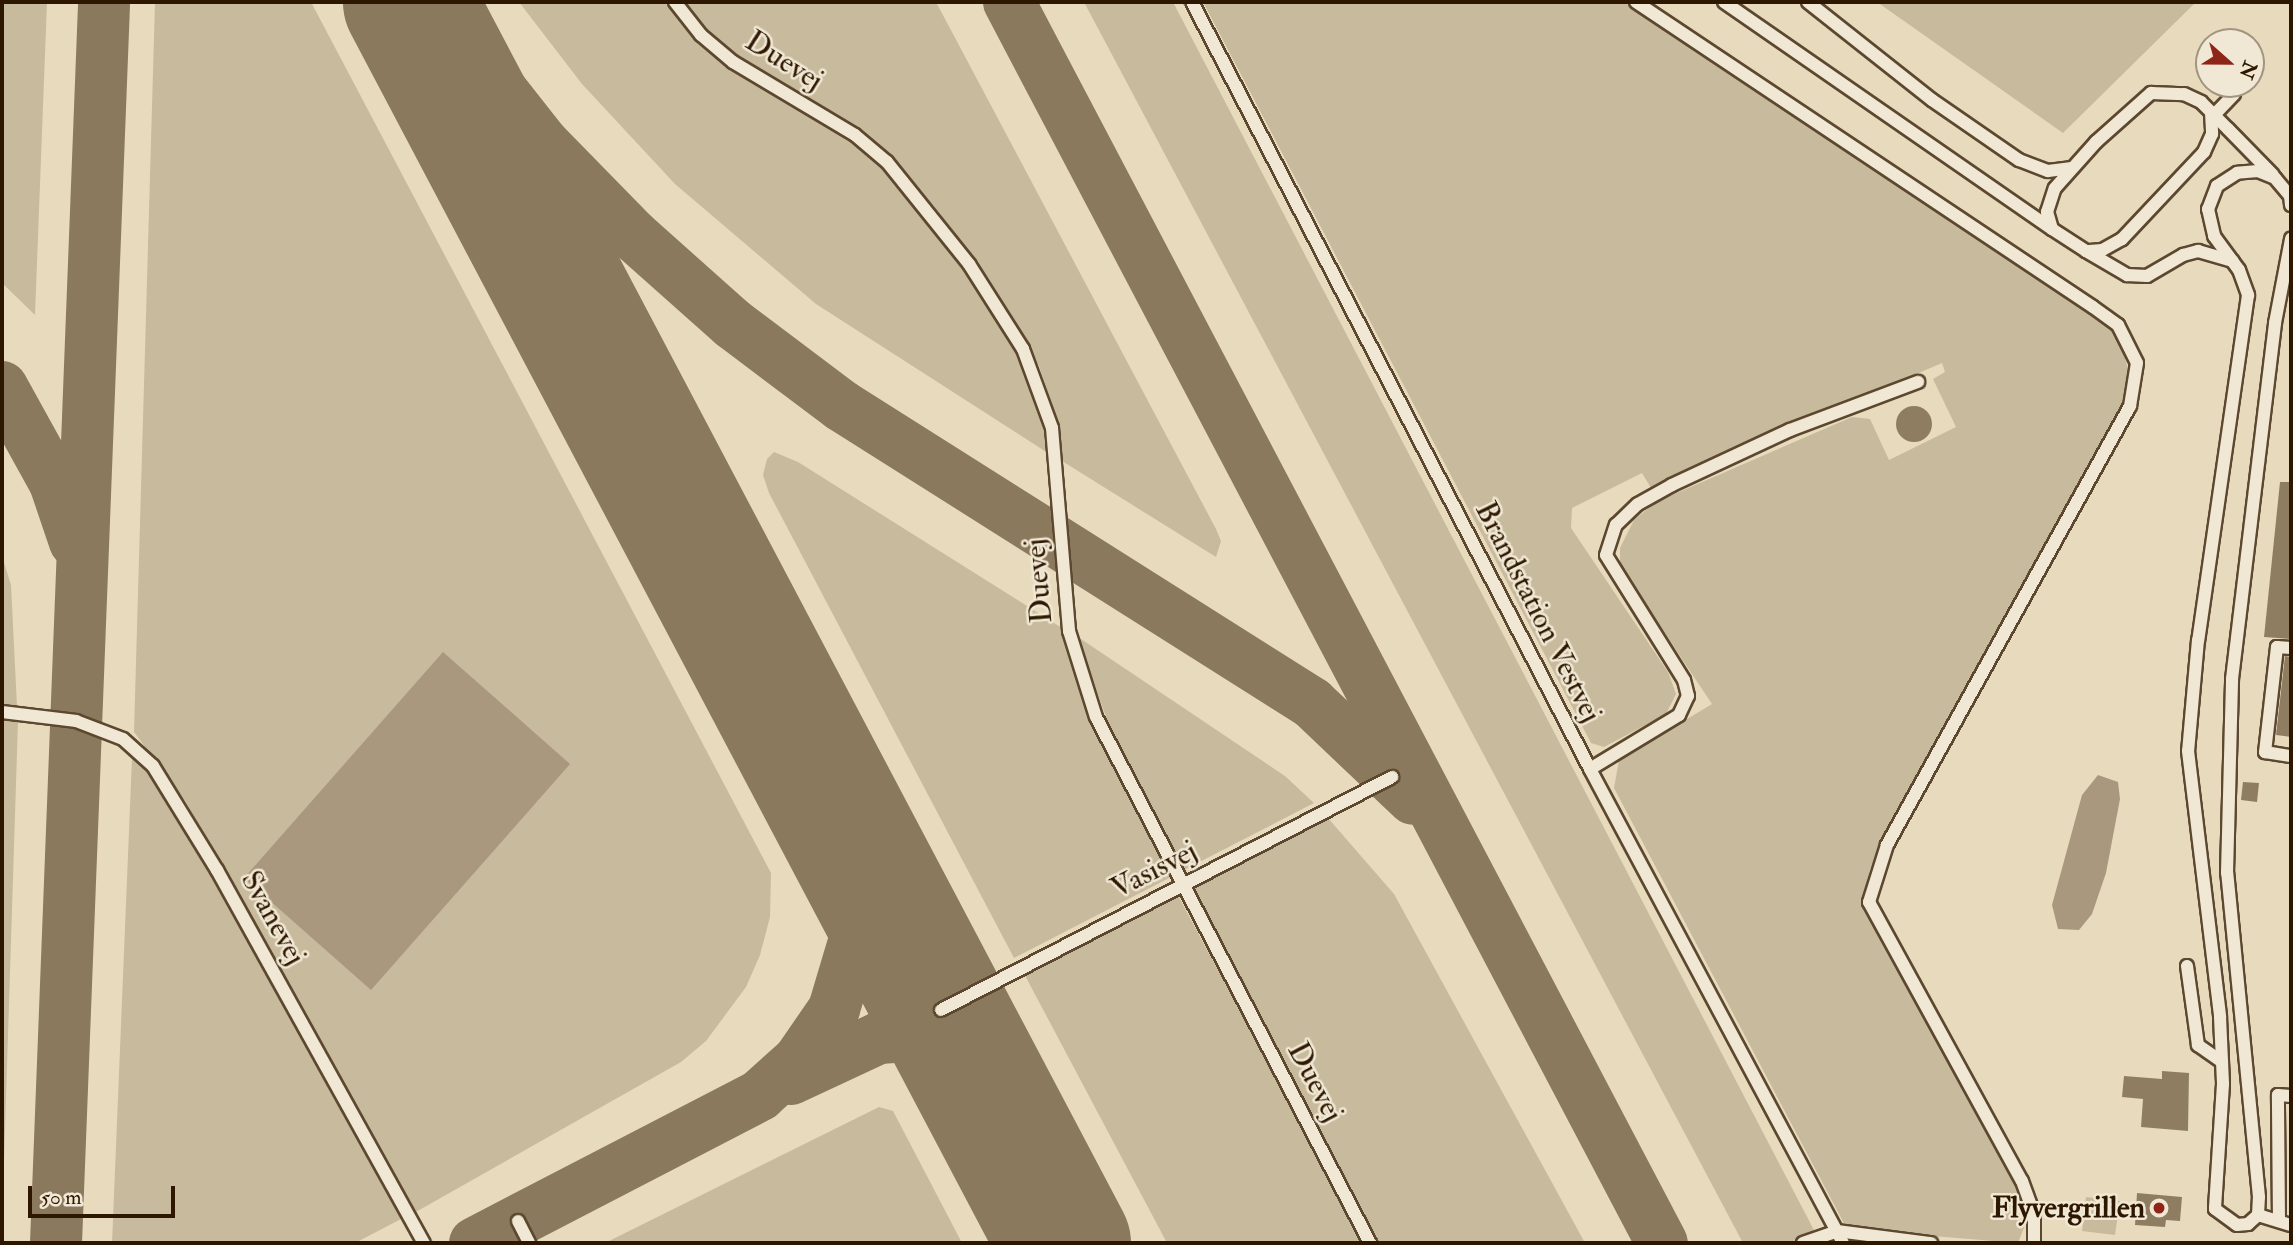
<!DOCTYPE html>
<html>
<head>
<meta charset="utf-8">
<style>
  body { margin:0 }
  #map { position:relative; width:2293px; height:1245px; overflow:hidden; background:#e8dbbd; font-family:"IM FELL Double Pica",serif }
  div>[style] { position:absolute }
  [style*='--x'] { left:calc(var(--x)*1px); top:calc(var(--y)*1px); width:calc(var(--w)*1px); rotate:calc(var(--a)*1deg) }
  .green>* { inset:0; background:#c8ba9d }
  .water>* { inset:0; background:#a9987d }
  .taxiway>* { height:52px; margin:-26px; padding:0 26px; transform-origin:26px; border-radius:26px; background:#8b795e }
  .runway>* { height:133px; margin:-66.5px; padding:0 66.5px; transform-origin:66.5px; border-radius:66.5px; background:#8b795e }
  .building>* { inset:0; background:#8f7d62 }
  .round { border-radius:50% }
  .roads { filter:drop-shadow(2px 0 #5c482f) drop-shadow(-2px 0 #5c482f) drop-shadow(0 2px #5c482f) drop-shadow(0 -2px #5c482f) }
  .lane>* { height:12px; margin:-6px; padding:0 6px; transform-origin:6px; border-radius:6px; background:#f0e8d4 }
  .dots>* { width:19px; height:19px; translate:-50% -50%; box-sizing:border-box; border:4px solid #f0e8d4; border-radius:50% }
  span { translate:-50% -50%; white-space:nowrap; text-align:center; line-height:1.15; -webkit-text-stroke:5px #f0e8d4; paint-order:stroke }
  .street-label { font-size:30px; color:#2e1700 }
  .poi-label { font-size:30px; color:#2e1700; font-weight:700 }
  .right { translate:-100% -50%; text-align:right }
  .frame { position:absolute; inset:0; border:4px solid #2e1700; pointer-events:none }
  .north { position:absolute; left:2195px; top:28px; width:70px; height:70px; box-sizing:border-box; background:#f0e8d4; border:2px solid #a2947f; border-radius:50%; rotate:111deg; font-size:19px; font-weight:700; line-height:28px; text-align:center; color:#2e1700 }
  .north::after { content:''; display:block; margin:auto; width:24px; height:32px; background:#8f2418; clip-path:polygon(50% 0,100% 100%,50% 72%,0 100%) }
  .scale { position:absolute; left:28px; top:1186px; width:147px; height:32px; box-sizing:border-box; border:4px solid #2e1700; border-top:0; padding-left:9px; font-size:21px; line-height:24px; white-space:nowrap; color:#2e1700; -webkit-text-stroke:5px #f0e8d4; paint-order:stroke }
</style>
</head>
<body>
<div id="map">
  <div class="green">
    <i style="clip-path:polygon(2px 2px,47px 2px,35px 315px,2px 283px)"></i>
    <i style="clip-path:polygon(155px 2px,311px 2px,771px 873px,770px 917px,760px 955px,746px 987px,706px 1041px,681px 1062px,414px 1213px,186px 802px,134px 732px)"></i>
    <i style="clip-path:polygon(519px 2px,669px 2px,694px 36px,722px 59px,879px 161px,987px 299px,1031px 381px,1051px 455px,816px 304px,675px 184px,582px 84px)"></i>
    <i style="clip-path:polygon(681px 2px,936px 2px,1216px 529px,1221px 541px,1216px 557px,1062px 461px,1054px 410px,1039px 366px,934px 206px,856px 128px,750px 68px,710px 35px)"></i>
    <i style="clip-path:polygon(1084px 2px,1173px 2px,1816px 1234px,1789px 1243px,1743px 1243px)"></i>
    <i style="clip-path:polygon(1203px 2px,1629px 2px,2101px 318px,2119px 337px,2129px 372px,2125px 405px,1888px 831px,1870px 869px,1863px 899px,2020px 1194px,2028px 1217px,2018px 1243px,1847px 1229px,1614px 788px,1619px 760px,1712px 704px,1620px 566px,1620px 548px,1634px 520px,1656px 502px,1852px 417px,1870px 419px,1889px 460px,1956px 427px,1933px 379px,1945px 372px,1942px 363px,1651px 488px,1642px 473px,1572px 508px,1571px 528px,1668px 672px,1676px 694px,1666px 714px,1604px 747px,1591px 743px)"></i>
    <i style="clip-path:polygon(1877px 2px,2196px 2px,2063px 133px)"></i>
    <i style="clip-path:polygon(774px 452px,798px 462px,1062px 628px,1094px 727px,1171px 877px,1014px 958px,769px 493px,763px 475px,767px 459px)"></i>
    <i style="clip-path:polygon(2px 556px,11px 585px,17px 706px,2px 706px)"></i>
    <i style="clip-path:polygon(1078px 637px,1285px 776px,1314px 803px,1182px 871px,1113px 737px)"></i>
    <i style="clip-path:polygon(2px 720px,18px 721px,2px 1224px)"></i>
    <i style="clip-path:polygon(132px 758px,144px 765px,188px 834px,401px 1219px,355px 1243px,112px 1243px)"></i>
    <i style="clip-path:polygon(1321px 810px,1394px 894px,1585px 1243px,1378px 1243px,1187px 879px)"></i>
    <i style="clip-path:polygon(1174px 888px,1364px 1243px,1167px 1243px,1021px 968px)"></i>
    <i style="clip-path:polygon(879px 1107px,893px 1111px,962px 1243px,605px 1243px)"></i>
    <i style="clip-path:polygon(2086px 1197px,2120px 1201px,2115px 1235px,2082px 1231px)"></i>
  </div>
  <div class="water">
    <i style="clip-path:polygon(443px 652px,570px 764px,371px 990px,244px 878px)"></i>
    <i style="clip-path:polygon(2098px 775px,2118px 782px,2120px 799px,2106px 873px,2092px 914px,2079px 930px,2058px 929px,2052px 905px,2082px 795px)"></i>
  </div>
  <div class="taxiway">
    <i style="--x:432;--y:2;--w:179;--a:51.8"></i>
    <i style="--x:543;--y:143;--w:129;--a:45.6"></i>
    <i style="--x:633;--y:235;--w:134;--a:41.7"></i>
    <i style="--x:733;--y:324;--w:136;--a:37"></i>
    <i style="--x:842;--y:406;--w:556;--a:32.29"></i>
    <i style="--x:1312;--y:703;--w:139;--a:43.5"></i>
    <i style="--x:1009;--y:2;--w:1402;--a:62.25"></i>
    <i style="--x:2;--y:387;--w:110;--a:61.1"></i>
    <i style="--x:55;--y:483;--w:62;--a:71.3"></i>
    <i style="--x:791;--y:1079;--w:97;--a:-25"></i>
    <i style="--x:879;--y:1038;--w:29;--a:-4"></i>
    <i style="--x:908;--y:1036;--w:48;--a:19.6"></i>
    <i style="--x:953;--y:1052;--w:29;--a:44"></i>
    <i style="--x:56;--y:1243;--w:1242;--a:-87.78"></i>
    <i style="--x:475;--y:1243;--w:321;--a:-27.4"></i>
    <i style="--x:760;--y:1095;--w:52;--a:-41.9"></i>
    <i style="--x:799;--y:1060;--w:62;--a:-55.5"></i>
    <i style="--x:834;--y:1009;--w:70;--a:-73.4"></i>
    <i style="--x:854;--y:942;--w:61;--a:-90"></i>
    <i style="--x:854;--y:881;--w:62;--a:-102"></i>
  </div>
  <div class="runway">
    <i style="--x:409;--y:2;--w:1403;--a:62.17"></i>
  </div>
  <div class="building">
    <i class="round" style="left:1896px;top:406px;width:36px;height:36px"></i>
    <i style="clip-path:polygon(2280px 482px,2291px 482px,2291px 639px,2264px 637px)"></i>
    <i style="clip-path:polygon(2285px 656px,2291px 657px,2291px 737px,2276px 735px)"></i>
    <i style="clip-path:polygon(2243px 782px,2259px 783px,2257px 802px,2241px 800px)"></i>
    <i style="clip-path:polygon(2162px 1071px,2189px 1073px,2188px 1131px,2141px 1127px,2143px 1099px,2122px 1097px,2124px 1076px,2162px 1079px)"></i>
    <i style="clip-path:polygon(2137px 1193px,2182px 1197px,2180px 1221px,2166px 1220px,2165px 1227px,2135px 1225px)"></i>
  </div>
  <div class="roads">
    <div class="lane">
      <i style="--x:675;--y:2;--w:42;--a:51.8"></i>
      <i style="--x:701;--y:35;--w:42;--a:40.2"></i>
      <i style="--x:733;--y:62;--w:142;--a:30.9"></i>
      <i style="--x:855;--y:135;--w:42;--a:40.2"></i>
      <i style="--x:887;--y:162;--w:131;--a:51.2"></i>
      <i style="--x:969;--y:264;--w:101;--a:57.6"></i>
      <i style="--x:1023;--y:349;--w:84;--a:69.8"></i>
      <i style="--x:1052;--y:428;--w:204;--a:85.2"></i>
      <i style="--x:1069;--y:631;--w:90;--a:72.6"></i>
      <i style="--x:1096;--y:717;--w:593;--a:62.48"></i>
      <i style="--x:1192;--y:2;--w:864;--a:62.57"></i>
      <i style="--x:1590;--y:769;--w:537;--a:61.91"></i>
      <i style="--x:1636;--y:2;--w:549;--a:33.72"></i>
      <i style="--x:2093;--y:307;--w:31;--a:36"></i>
      <i style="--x:2118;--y:325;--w:42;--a:63.4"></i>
      <i style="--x:2137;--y:363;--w:44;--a:99.2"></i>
      <i style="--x:2130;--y:406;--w:502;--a:118.97"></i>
      <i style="--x:1887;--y:845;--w:60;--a:107.5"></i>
      <i style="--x:1869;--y:902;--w:318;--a:61.3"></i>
      <i style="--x:2022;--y:1181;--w:35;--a:70"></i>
      <i style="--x:2034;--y:1214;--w:29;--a:90"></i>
      <i style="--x:1724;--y:2;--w:399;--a:34.7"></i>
      <i style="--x:1808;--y:2;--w:158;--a:38.3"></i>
      <i style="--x:1932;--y:100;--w:106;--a:34.6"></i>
      <i style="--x:2019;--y:160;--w:31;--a:21"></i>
      <i style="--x:2048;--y:171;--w:24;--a:-7"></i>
      <i style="--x:2211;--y:112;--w:22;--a:87"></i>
      <i style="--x:2212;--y:134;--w:20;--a:114"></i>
      <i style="--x:2204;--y:152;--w:120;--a:133.3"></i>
      <i style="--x:2122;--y:239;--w:23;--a:151"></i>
      <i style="--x:2102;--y:250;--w:16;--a:176"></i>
      <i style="--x:2086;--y:251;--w:40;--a:-147.1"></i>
      <i style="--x:2052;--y:229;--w:18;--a:-106"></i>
      <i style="--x:2047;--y:212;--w:25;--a:-72"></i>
      <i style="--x:2055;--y:188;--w:62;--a:-48.3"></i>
      <i style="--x:2096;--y:142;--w:74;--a:-41.7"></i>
      <i style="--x:2151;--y:93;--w:33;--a:2"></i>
      <i style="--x:2184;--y:94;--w:19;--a:25"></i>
      <i style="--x:2201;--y:102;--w:38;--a:45"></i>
      <i style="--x:2228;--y:129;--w:64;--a:45.6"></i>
      <i style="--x:2214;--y:115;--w:29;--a:-46"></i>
      <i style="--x:2291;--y:205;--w:9;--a:-96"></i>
      <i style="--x:2290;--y:196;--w:23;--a:-130"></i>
      <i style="--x:2275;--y:178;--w:18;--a:-158"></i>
      <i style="--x:2258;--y:171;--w:21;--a:175"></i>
      <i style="--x:2237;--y:173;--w:24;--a:147"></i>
      <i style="--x:2217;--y:186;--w:25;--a:111"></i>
      <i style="--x:2208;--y:209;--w:28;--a:77"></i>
      <i style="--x:2214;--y:236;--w:42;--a:53.7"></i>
      <i style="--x:2239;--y:270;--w:27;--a:70"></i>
      <i style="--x:2248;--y:295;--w:349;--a:98.2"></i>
      <i style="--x:2198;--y:640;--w:111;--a:95.1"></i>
      <i style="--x:2188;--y:751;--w:268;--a:83.1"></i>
      <i style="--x:2220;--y:1017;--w:67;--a:87.4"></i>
      <i style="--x:2223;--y:1084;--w:125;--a:93.7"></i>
      <i style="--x:2215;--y:1209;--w:27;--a:36"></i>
      <i style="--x:2237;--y:1225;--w:11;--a:-5"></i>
      <i style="--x:2248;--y:1224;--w:13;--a:-42"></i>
      <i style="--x:2258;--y:1215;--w:18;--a:-87"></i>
      <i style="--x:2259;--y:1197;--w:326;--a:-95.6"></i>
      <i style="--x:2227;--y:873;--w:194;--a:-88.5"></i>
      <i style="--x:2232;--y:679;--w:359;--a:-83.1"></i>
      <i style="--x:2275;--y:323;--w:86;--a:-79.2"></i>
      <i style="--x:2086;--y:251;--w:48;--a:30.3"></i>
      <i style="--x:2127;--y:275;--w:20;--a:3"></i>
      <i style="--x:2147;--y:276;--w:42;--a:-30.3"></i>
      <i style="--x:2183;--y:255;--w:16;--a:-15"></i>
      <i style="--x:2198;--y:251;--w:36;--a:16"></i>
      <i style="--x:2291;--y:648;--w:14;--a:-176"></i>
      <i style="--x:2277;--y:647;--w:106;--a:96.5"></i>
      <i style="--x:2265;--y:752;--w:26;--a:9"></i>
      <i style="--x:2;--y:712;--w:75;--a:6.9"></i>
      <i style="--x:76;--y:721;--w:50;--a:21"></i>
      <i style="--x:123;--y:739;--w:40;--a:42"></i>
      <i style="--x:153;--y:766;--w:122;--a:58.4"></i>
      <i style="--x:217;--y:870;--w:427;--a:61"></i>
      <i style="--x:1590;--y:769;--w:104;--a:-31.2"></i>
      <i style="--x:1679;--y:715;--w:21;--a:-65"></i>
      <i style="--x:1688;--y:696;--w:16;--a:-104"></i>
      <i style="--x:1684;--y:680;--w:147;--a:-122"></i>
      <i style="--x:1606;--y:555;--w:32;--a:-72"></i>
      <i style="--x:1616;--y:525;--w:30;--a:-44"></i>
      <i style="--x:1638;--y:504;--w:39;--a:-29"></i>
      <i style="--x:1672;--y:485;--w:130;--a:-25"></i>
      <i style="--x:1790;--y:430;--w:137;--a:-20.6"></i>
      <i style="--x:2187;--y:966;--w:80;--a:82.1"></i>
      <i style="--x:2198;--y:1045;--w:29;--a:35"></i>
      <i style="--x:941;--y:1010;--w:508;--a:-27.32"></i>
      <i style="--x:2258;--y:1215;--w:34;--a:17"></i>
      <i style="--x:518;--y:1221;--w:25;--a:63"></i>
      <i style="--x:2279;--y:1221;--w:126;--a:-90.5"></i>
      <i style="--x:2278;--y:1095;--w:13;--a:4"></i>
      <i style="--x:1803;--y:1243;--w:36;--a:-19"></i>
      <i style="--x:1837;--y:1231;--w:95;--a:7.3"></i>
    </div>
  </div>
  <div class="dots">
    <i style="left:2159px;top:1208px;background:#8f2418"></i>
  </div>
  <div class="street-label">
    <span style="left:784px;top:61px;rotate:32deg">Duevej</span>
    <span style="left:1039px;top:581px;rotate:-95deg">Duevej</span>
    <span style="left:1538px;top:612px;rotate:63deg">Brandstation Vestvej</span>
    <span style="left:1154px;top:870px;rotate:-27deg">Vasisvej</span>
    <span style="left:273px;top:918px;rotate:61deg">Svanevej</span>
    <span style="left:1315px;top:1082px;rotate:62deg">Duevej</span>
  </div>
  <div class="poi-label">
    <span class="right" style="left:2145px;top:1208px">Flyvergrillen</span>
  </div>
  <div class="frame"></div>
  <div class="north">N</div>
  <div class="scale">50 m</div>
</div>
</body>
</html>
